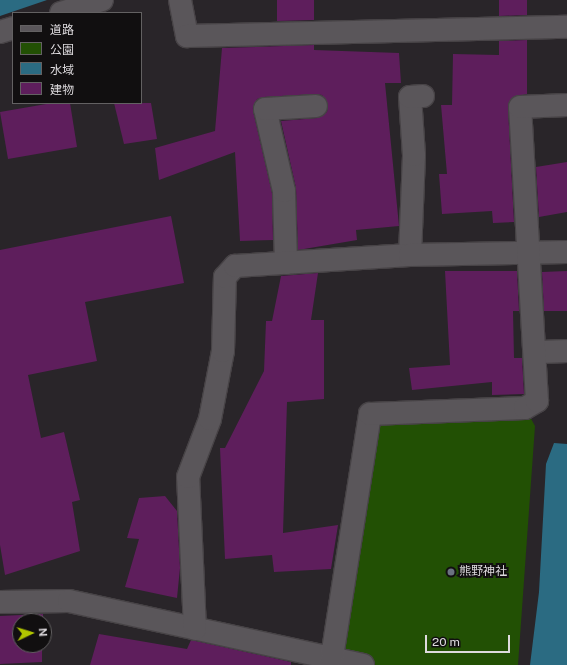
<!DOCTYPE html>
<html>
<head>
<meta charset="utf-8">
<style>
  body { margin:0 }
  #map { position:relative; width:567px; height:665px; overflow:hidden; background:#292529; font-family:"Public Sans","Noto Sans JP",sans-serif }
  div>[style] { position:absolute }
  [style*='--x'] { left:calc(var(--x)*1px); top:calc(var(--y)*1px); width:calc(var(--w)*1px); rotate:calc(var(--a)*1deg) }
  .green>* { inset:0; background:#225004 }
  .water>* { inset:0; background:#2b6b82 }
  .building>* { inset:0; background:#5e1e5c }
  .roads { filter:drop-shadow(1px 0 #474346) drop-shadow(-1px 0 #474346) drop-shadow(0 1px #474346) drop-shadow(0 -1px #474346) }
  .street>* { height:22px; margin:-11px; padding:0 11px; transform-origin:11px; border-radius:11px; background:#5a565a }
  .dots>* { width:11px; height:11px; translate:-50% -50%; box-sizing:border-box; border:2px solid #110f10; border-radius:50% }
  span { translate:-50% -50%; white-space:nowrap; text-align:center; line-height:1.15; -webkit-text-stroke:4px #110f10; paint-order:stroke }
  .poi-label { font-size:12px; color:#dedbde }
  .left { translate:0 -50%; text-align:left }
  .legend { position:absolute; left:12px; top:12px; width:130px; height:92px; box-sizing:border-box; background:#110f10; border:1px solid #636162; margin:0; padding:5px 7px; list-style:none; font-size:12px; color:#dedbde }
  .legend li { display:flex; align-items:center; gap:8px; height:20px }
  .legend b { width:20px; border:1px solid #636162 }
  .north { position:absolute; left:12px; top:613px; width:40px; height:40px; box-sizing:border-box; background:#110f10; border:1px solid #636162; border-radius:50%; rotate:86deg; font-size:11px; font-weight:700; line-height:16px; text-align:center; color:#dedbde }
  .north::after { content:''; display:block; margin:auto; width:14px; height:18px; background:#b1c500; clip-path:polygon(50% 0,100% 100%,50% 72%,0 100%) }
  .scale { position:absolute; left:425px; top:635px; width:85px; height:18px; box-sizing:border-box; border:2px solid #dedbde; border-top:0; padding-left:5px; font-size:12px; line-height:14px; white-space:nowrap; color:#dedbde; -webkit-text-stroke:3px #110f10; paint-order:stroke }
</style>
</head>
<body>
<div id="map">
  <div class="green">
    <i style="clip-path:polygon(525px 408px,535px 426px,518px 665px,363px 665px,332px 657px,370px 414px)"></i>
  </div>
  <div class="water">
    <i style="clip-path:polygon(0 0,47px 0,0 16px)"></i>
    <i style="clip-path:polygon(554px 443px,567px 444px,567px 665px,530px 665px,539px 592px,546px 464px)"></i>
  </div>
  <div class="building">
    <i style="clip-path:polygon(277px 0,314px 0,314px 20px,277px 21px)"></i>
    <i style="clip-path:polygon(499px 0,527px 0,527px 15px,499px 16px)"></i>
    <i style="clip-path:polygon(527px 40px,527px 94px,513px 97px,508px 108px,514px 222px,493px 223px,492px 211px,442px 214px,439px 174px,447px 174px,441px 105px,452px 105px,453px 54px,499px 55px,499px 41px)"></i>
    <i style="clip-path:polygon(314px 45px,314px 50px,399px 53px,401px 83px,385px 83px,399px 226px,356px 230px,357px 240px,298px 250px,296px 188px,281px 121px,317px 118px,327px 112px,328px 105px,322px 95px,316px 94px,264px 97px,257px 99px,253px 111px,272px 193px,273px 240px,240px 241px,235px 152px,159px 180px,155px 148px,215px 131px,222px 48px)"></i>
    <i style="clip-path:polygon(52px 103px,70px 103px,77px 147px,8px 159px,0 112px)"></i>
    <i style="clip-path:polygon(114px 103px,151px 103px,157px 139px,124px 144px)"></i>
    <i style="clip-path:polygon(567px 162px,567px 212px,539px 217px,536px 167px)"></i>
    <i style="clip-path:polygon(171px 216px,184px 283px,85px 302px,97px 361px,28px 375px,41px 438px,64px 432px,80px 500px,72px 502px,80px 551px,5px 575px,0 545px,0 250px)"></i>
    <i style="clip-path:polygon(445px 271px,517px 271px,519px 311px,513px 311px,514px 358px,522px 358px,524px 394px,492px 395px,492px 382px,412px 390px,409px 368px,450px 365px)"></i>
    <i style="clip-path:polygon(567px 271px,567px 311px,544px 311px,542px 272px)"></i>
    <i style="clip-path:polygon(318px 273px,311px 320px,324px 320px,324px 399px,287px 402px,283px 533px,338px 525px,331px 569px,274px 572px,272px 555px,225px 559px,220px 448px,225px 448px,264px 371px,266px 321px,272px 321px,281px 276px)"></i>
    <i style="clip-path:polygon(165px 496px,177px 511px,180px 568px,177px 598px,125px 587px,139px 539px,127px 538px,139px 498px)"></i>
    <i style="clip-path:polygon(43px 614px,43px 621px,20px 621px,20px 645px,42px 645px,42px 662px,0 664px,0 616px)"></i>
    <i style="clip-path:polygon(99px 634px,187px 649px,191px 640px,291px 662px,291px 665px,90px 665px)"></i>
  </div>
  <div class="roads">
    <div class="street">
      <i style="--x:180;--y:0;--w:37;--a:79"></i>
      <i style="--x:187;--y:36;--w:380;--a:-1.4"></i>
      <i style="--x:61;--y:13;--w:43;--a:-17.6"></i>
      <i style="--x:0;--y:32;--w:14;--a:-17"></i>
      <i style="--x:410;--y:255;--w:100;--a:-87.7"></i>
      <i style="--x:414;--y:155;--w:58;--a:-93.9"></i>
      <i style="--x:410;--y:97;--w:13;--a:-4"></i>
      <i style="--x:286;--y:263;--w:72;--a:-91.6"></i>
      <i style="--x:284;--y:191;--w:84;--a:-103"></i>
      <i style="--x:265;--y:109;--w:51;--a:-3.4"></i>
      <i style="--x:537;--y:352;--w:30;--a:-2"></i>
      <i style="--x:0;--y:602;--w:69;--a:-0.8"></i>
      <i style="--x:69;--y:601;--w:301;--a:12.3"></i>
      <i style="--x:195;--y:629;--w:152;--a:-92.6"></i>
      <i style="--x:188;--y:477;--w:62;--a:-69.2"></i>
      <i style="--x:210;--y:419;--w:69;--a:-79.2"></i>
      <i style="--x:223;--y:351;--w:74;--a:-88.5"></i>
      <i style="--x:225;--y:277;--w:15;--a:-48"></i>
      <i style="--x:235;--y:266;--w:175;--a:-3.6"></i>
      <i style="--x:410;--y:255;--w:157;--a:-1.1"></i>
      <i style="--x:332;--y:657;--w:246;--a:-81.1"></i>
      <i style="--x:370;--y:414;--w:155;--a:-2.2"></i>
      <i style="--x:525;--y:408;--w:14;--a:-30"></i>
      <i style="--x:537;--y:401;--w:294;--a:-93.3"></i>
      <i style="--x:520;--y:107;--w:47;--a:-2.4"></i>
    </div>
  </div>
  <div class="dots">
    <i style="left:451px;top:572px;background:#6b7280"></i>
  </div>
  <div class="poi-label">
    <span class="left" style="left:459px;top:572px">熊野神社</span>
  </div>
  <ul class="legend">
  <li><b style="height:5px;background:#5a565a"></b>道路</li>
  <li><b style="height:11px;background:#225004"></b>公園</li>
  <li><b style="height:11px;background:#2b6b82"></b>水域</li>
  <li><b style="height:11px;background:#5e1e5c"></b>建物</li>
  </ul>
  <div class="north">N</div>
  <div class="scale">20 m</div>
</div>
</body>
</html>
